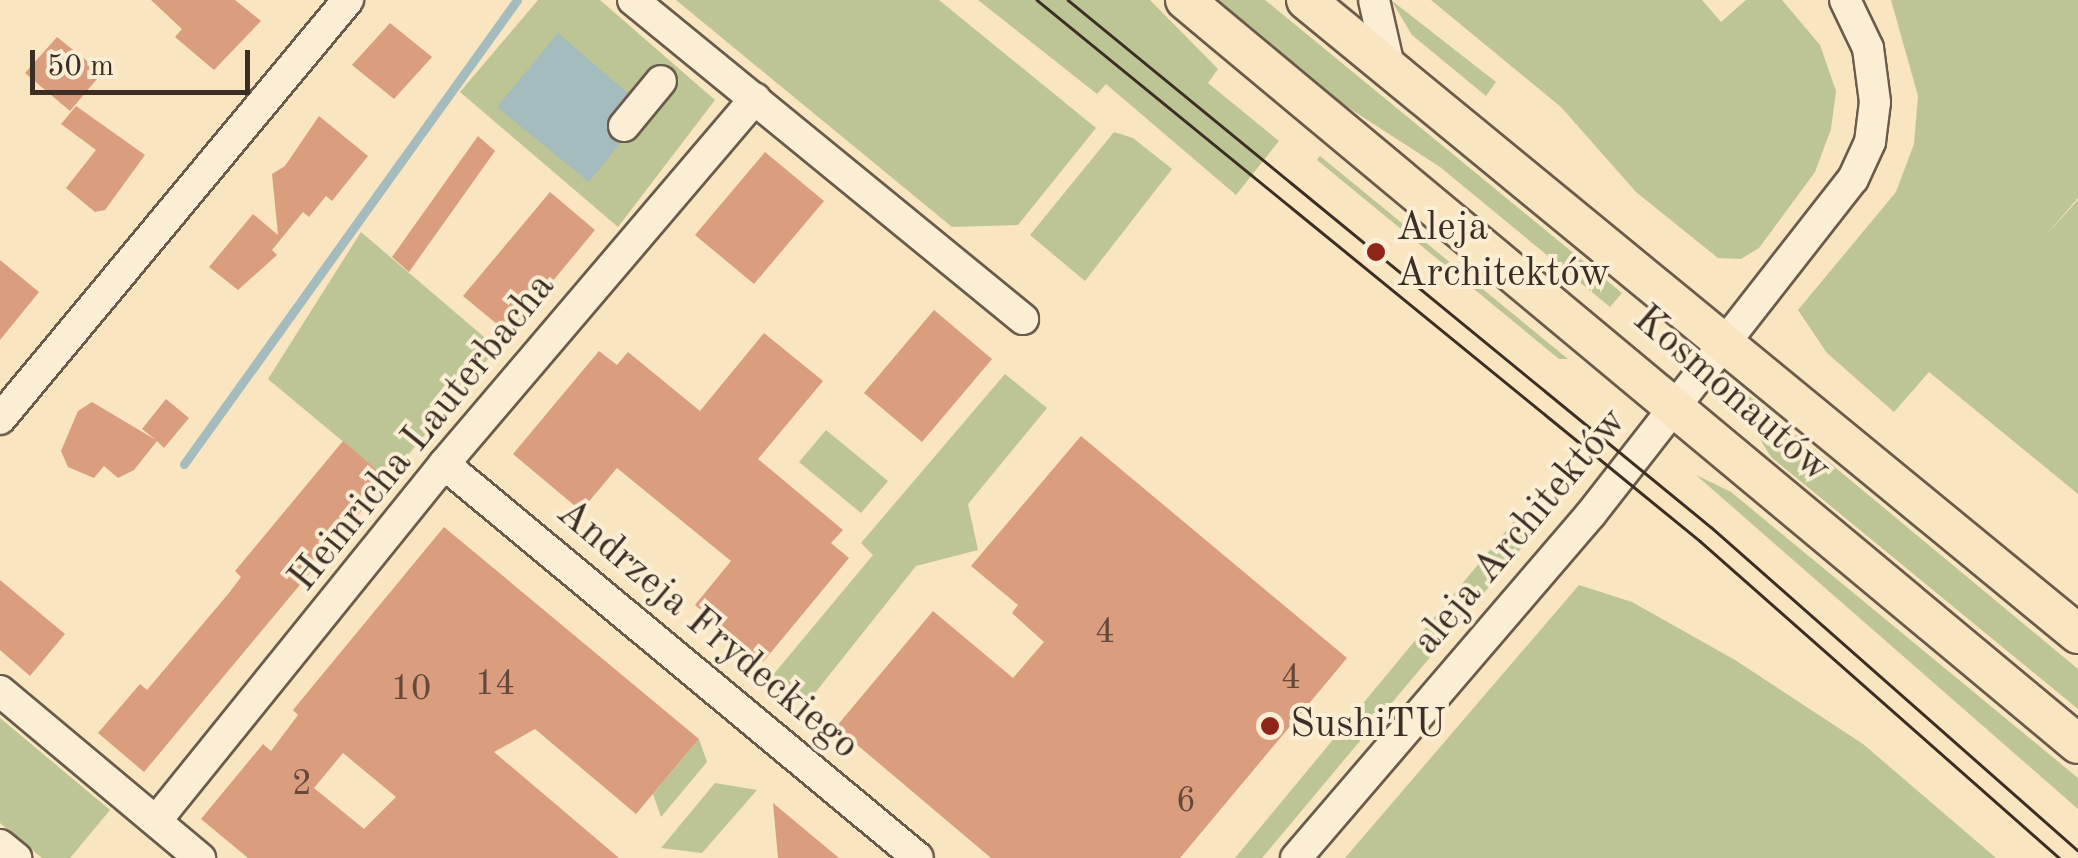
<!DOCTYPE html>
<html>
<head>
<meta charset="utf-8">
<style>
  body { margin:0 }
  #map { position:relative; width:2078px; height:858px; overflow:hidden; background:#f9e5bf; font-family:"Old Standard TT",serif }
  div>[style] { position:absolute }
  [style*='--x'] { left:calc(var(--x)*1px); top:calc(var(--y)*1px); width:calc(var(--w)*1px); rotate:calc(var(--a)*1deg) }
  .green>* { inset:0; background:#bcc593 }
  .water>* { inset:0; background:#a4bcbe }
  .stream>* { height:9px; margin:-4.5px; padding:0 4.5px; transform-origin:4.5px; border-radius:4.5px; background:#a4bcbe }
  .building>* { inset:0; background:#da9d7e }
  .roads { filter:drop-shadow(2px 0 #6b5b4c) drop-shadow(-2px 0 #6b5b4c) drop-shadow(0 2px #6b5b4c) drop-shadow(0 -2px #6b5b4c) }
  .minor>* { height:30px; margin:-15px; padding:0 15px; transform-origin:15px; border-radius:15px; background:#fbeed5 }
  .major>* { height:38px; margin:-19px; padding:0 19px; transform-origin:19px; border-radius:19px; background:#f9e5bf }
  .tram>* { height:2.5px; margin:-1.25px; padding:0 1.25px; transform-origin:1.25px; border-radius:1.25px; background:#3c2d25 }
  .dots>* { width:28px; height:28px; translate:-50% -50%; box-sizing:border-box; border:5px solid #fbeed5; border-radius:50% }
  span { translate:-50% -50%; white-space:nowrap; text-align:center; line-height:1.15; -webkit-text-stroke:8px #fbeed5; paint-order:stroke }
  .number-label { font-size:35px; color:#64493b }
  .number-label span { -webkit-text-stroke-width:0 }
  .poi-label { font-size:40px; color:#3c2d25 }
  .left { translate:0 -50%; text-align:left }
  .street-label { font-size:40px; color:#3c2d25 }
  .scale { position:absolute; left:30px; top:50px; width:220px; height:45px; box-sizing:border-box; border:5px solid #3c2d25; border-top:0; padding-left:12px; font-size:30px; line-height:35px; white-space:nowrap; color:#3c2d25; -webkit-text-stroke:8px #fbeed5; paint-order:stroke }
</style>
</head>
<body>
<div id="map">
  <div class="green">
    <i style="clip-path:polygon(538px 0,600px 0,715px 100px,618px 227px,460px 92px)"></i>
    <i style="clip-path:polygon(676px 0,939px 0,1096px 128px,1018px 225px,952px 227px)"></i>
    <i style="clip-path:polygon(978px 0,1150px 0,1218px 69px,1208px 83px,1279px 141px,1236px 195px,1106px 84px,1097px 94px)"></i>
    <i style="clip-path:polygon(1212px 0,1265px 0,1622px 293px,1610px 307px,1440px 167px,1335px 99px)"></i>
    <i style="clip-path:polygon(1391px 0,1496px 82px,1486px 96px,1412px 35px)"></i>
    <i style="clip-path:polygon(1431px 0,1702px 0,1721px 22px,1746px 0,1782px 0,1820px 45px,1836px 91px,1831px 129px,1815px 172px,1759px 248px,1741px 259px,1718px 258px,1636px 192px,1561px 107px)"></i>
    <i style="clip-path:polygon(1891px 0,2078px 0,2078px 198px,2045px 236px,2078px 200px,2078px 494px,1929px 372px,1894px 412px,1827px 353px,1798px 310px,1896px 192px,1914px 144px,1918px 96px)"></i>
    <i style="clip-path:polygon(1114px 132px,1133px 138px,1172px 169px,1085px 281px,1030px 235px)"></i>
    <i style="clip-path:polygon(1320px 156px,1568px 359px,1559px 359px,1317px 160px)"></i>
    <i style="clip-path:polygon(361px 232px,497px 348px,388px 479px,268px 379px)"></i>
    <i style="clip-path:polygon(1005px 374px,1047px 408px,968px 504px,978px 550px,916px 566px,807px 703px,773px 675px,873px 555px,861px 543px)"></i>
    <i style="clip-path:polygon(1748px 395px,2078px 669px,2078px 709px,1771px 457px,1744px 413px,1742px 396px)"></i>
    <i style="clip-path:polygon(826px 430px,888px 481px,861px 513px,799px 462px)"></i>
    <i style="clip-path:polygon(1696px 475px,1731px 492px,2078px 778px,2078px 809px)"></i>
    <i style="clip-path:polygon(1524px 509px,1545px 520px,1262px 858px,1235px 858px)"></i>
    <i style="clip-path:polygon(1579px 585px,1632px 602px,1735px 660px,1863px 744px,1996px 858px,1345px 858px)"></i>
    <i style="clip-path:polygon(0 718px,110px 810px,70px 858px,42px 858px,0 823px)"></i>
    <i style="clip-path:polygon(699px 739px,707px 762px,661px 817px,653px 794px)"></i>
    <i style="clip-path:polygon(715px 783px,757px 790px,702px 853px,661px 848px)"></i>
  </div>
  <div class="water">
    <i style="clip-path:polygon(558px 33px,631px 96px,630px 131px,589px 182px,497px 107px)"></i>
  </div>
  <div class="stream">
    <i style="--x:184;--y:464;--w:571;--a:-54.33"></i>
  </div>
  <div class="building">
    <i style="clip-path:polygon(151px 0,235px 0,261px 21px,214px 70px,175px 37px,182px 29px)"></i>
    <i style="clip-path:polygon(390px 23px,432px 57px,394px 99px,352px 65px)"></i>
    <i style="clip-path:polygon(57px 37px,102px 73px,70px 111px,25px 73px)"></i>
    <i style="clip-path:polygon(76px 106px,145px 155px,105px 210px,95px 212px,66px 188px,96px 150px,61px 124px)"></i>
    <i style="clip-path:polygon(319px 116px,368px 156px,332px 201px,326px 196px,309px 217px,303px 212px,272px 250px,277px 255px,238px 290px,209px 267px,253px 214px,278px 235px,272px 174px,285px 166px)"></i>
    <i style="clip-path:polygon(478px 136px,495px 151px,409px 272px,392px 257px)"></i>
    <i style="clip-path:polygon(765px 152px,824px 201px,754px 284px,695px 235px)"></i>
    <i style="clip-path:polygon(550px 192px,595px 230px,509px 334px,463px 296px)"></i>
    <i style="clip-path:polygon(0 260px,39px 292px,0 340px)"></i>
    <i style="clip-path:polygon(934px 310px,992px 359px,922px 442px,864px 393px)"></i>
    <i style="clip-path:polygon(764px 333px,823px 381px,758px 459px,843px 530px,831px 543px,849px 558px,763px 662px,695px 605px,731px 561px,617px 468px,581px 511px,513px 454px,599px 351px,617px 365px,628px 352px,700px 411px)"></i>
    <i style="clip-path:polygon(166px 399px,189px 418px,164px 448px,157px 441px,134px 470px,118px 478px,104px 466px,94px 478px,68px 467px,61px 451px,78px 411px,92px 402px,156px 440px,142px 429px)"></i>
    <i style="clip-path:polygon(1081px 436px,1347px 658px,1180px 858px,991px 858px,836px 727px,933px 611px,1013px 678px,1044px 642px,1012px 613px,1018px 605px,971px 566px)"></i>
    <i style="clip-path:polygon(343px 441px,388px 479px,144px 772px,98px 733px,140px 684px,147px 690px,229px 593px,241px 577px,235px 571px)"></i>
    <i style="clip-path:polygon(evenodd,444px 527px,699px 739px,636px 814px,535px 729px,494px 752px,619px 858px,248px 858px,201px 819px,263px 744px,271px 751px,298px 715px,293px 710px,444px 527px,343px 753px,396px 797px,364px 829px,314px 788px,343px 753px)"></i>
    <i style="clip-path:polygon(0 580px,65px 634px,30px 676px,0 650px)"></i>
    <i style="clip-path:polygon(773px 803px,839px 858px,778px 858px)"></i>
  </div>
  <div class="roads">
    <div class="minor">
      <i style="--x:633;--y:0;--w:504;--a:39.28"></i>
      <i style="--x:1374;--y:0;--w:68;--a:77.2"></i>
      <i style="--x:624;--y:126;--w:58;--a:-50.6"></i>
      <i style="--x:0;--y:419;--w:545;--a:-50.29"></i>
      <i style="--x:444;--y:464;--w:616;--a:39.73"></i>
      <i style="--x:0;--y:691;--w:261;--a:39.9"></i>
      <i style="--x:156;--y:821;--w:459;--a:-51.1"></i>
      <i style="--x:444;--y:464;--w:480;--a:-49.6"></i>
      <i style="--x:0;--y:845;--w:21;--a:39"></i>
      <i style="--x:1296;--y:858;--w:453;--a:-49.4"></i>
      <i style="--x:1591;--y:514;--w:425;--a:-52"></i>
      <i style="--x:1853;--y:179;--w:41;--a:-65.3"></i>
      <i style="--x:1870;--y:142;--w:40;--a:-82.9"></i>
      <i style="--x:1875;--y:102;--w:54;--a:-97.4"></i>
      <i style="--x:1868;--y:48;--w:53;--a:-115.6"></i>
    </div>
    <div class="major">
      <i style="--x:1185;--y:0;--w:1162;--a:39.8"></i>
      <i style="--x:1306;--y:0;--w:999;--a:39.39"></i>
    </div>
  </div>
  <div class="tram">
    <i style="--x:1037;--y:0;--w:856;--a:39.21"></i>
    <i style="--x:1700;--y:541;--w:479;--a:41.4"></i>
    <i style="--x:1068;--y:0;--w:831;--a:39.34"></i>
    <i style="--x:1711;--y:527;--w:489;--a:41.4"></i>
  </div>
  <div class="dots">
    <i style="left:1376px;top:252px;background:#8f2418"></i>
    <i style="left:1270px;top:726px;background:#8f2418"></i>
  </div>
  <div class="number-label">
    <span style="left:1105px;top:633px">4</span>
    <span style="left:1291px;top:679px">4</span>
    <span style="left:495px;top:685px">14</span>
    <span style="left:411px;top:690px">10</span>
    <span style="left:302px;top:785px">2</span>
    <span style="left:1186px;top:802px">6</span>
  </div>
  <div class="poi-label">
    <span class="left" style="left:1396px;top:252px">Aleja<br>Architektów</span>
    <span class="left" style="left:1290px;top:726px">SushiTU</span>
  </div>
  <div class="street-label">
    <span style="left:1731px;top:395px;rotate:41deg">Kosmonautów</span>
    <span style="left:423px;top:433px;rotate:-51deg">Heinricha Lauterbacha</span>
    <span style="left:1521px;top:532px;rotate:-50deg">aleja Architektów</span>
    <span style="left:707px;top:630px;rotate:40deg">Andrzeja Frydeckiego</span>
  </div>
  <div class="scale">50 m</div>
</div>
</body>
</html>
